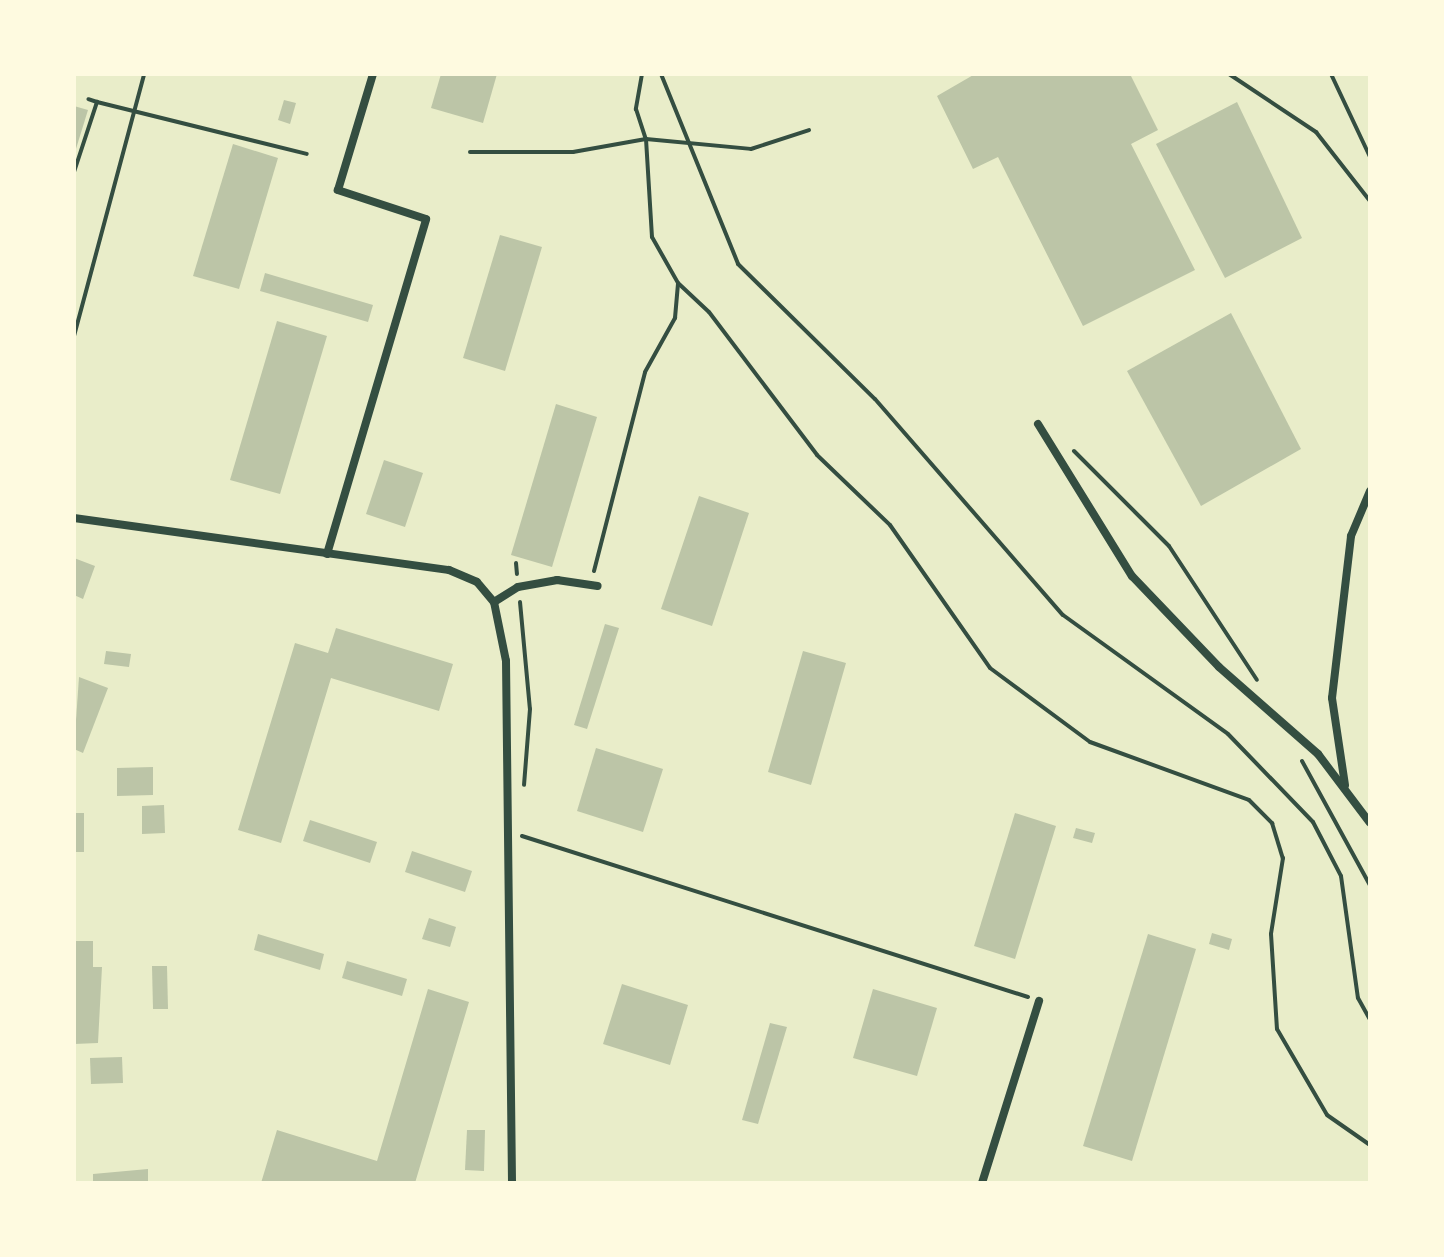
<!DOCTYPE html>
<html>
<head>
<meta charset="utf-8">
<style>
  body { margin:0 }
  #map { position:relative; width:1444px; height:1257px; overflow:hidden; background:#e9edc9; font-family:"Asap Condensed",sans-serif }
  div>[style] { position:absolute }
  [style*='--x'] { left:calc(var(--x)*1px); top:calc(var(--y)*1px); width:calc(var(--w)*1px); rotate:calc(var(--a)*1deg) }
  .building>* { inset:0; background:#bcc5a7 }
  .path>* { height:4px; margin:-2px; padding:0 2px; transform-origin:2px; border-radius:2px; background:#344e41 }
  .minor>* { height:8px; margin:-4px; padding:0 4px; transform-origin:4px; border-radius:4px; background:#344e41 }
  span { translate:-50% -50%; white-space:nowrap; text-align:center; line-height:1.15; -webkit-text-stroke:6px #fefae0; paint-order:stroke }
  .frame { position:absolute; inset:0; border:76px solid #fefae0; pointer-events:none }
</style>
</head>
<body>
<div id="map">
  <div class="building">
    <i style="clip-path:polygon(441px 74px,497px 74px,483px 123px,431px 108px)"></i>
    <i style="clip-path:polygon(975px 74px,1130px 74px,1158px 130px,1131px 144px,1195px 270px,1083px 326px,998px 157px,973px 169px,937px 96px)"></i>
    <i style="clip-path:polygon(284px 100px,296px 103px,290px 124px,278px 120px)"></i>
    <i style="clip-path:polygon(1237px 102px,1302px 238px,1225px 278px,1156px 144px)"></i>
    <i style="clip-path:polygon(74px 106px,88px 110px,75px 152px,74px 152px)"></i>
    <i style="clip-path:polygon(233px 144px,278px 158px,239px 289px,193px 276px)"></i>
    <i style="clip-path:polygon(500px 235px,542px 247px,505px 371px,463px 358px)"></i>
    <i style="clip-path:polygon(265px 273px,373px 305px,368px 322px,260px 291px)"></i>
    <i style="clip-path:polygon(1231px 313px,1301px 449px,1201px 506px,1127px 371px)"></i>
    <i style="clip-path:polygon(277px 321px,327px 336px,280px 494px,230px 480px)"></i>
    <i style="clip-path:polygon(556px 404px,597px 417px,552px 567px,511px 555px)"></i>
    <i style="clip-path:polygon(384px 460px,423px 473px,405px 527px,366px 514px)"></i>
    <i style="clip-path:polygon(699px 496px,749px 513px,712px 626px,661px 609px)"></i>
    <i style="clip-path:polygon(74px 558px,95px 566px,83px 599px,74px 595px)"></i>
    <i style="clip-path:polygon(605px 624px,619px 628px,587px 729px,574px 725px)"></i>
    <i style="clip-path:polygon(336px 628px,453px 664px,439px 711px,331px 678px,281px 843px,238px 830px,295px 643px,328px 653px)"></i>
    <i style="clip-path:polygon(106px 651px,131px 654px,129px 667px,104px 664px)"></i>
    <i style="clip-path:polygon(803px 651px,846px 663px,811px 785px,768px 772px)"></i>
    <i style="clip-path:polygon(79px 677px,108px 688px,83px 753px,74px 749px)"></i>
    <i style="clip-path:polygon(596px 748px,663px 769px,643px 832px,577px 811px)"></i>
    <i style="clip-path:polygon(153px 767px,153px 795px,117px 796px,117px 768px)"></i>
    <i style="clip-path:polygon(164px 805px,165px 833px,142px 834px,142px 806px)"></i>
    <i style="clip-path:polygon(74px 813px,84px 813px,84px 852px,74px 852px)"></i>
    <i style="clip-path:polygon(1015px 813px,1056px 826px,1015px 959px,974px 946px)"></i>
    <i style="clip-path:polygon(310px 820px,377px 842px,370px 863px,303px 841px)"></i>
    <i style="clip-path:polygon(1076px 828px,1095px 833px,1092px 843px,1073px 838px)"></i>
    <i style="clip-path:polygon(412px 851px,472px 871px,465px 892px,405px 872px)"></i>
    <i style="clip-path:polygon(429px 918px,456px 927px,450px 947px,422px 939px)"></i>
    <i style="clip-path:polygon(1212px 933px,1232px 939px,1229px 950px,1209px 944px)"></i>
    <i style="clip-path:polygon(258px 934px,324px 954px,320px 970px,254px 950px)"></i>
    <i style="clip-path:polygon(1148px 934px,1196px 949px,1132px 1161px,1083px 1146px)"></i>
    <i style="clip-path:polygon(74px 941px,93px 941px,93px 967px,102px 967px,98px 1043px,74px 1044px)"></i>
    <i style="clip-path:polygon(347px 961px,407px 979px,402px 996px,342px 978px)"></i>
    <i style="clip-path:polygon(152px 966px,167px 966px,168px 1009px,153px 1009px)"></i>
    <i style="clip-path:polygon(622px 984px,688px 1005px,670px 1065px,603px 1044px)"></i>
    <i style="clip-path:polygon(428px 989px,469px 1002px,415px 1183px,261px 1183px,277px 1130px,377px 1161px)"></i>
    <i style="clip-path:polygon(873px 989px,937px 1008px,917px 1076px,853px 1058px)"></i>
    <i style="clip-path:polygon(770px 1023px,787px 1027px,758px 1124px,742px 1120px)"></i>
    <i style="clip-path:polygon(122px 1057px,123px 1083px,91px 1084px,90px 1058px)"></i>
    <i style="clip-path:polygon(467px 1130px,485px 1130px,484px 1171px,465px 1170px)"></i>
    <i style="clip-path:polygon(148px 1169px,148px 1183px,93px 1183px,93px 1174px)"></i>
  </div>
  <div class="path">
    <i style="--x:642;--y:74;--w:36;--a:100"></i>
    <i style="--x:636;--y:109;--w:32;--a:72"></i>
    <i style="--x:646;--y:139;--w:98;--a:86.5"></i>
    <i style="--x:652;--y:237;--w:53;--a:60.5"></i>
    <i style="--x:678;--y:283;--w:42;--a:43.1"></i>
    <i style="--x:709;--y:312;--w:179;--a:52.9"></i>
    <i style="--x:817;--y:455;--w:101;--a:43.8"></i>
    <i style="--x:890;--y:525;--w:174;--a:55"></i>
    <i style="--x:990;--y:668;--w:124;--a:36.5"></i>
    <i style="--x:1090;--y:742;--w:169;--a:20"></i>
    <i style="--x:1249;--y:800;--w:33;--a:45"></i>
    <i style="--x:1272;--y:823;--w:37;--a:73"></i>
    <i style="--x:1283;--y:858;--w:77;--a:99"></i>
    <i style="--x:1271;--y:934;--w:95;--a:86.4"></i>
    <i style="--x:1277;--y:1029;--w:99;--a:59.8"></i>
    <i style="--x:1327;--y:1115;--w:52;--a:34.9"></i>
    <i style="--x:661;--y:74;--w:205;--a:67.9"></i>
    <i style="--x:738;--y:264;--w:192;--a:44.6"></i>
    <i style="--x:875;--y:399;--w:286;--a:49"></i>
    <i style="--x:1063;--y:615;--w:203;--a:35.8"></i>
    <i style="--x:1228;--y:734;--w:122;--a:46"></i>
    <i style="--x:1313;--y:822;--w:61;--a:62.6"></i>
    <i style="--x:1341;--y:876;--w:123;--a:82.1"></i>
    <i style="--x:1358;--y:998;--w:25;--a:61"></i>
    <i style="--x:1229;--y:74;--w:105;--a:33.7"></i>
    <i style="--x:1316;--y:132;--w:88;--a:52"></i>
    <i style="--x:1331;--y:74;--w:92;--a:64.8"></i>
    <i style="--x:97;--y:102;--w:216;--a:13.9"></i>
    <i style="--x:470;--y:152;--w:103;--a:0"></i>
    <i style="--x:573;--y:152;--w:74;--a:-10.1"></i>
    <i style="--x:646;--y:139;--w:105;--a:5.4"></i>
    <i style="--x:751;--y:149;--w:61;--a:-18.1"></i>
    <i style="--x:74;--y:172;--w:74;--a:-71.8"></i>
    <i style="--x:97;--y:102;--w:9;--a:-162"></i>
    <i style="--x:74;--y:336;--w:271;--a:-75"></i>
    <i style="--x:1074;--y:451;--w:134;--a:45"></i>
    <i style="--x:1169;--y:546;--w:160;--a:56.7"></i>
    <i style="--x:516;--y:563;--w:11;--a:85"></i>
    <i style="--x:594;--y:571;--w:205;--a:-75.6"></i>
    <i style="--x:645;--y:372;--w:62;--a:-60.9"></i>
    <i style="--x:675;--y:318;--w:35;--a:-85"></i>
    <i style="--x:520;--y:602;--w:107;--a:84.7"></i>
    <i style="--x:530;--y:709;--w:76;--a:94.5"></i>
    <i style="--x:1302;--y:761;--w:141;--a:61.3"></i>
    <i style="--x:522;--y:836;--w:531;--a:17.65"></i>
  </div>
  <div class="minor">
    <i style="--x:1038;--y:424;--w:179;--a:58.3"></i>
    <i style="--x:1132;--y:576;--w:126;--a:46.3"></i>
    <i style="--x:1219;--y:667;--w:132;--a:41.3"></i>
    <i style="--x:1318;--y:754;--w:86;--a:53"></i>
    <i style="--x:74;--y:518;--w:379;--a:7.9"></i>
    <i style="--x:449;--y:570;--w:30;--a:23"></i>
    <i style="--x:477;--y:582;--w:26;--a:50"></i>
    <i style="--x:494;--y:602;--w:60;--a:78.5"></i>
    <i style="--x:506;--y:661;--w:522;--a:89.34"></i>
    <i style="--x:327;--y:554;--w:349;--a:-73.5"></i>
    <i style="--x:426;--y:219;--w:93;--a:-161.8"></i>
    <i style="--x:338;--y:190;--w:121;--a:-73.2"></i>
    <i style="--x:494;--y:602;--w:28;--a:-32"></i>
    <i style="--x:518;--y:587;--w:40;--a:-10"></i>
    <i style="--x:557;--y:580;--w:41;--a:8.3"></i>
    <i style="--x:1345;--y:785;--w:88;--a:-98.5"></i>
    <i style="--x:1332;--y:698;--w:163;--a:-83.3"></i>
    <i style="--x:1351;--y:536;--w:49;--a:-67.1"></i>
    <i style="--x:982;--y:1183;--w:191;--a:-72.6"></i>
  </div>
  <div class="frame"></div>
</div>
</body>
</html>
